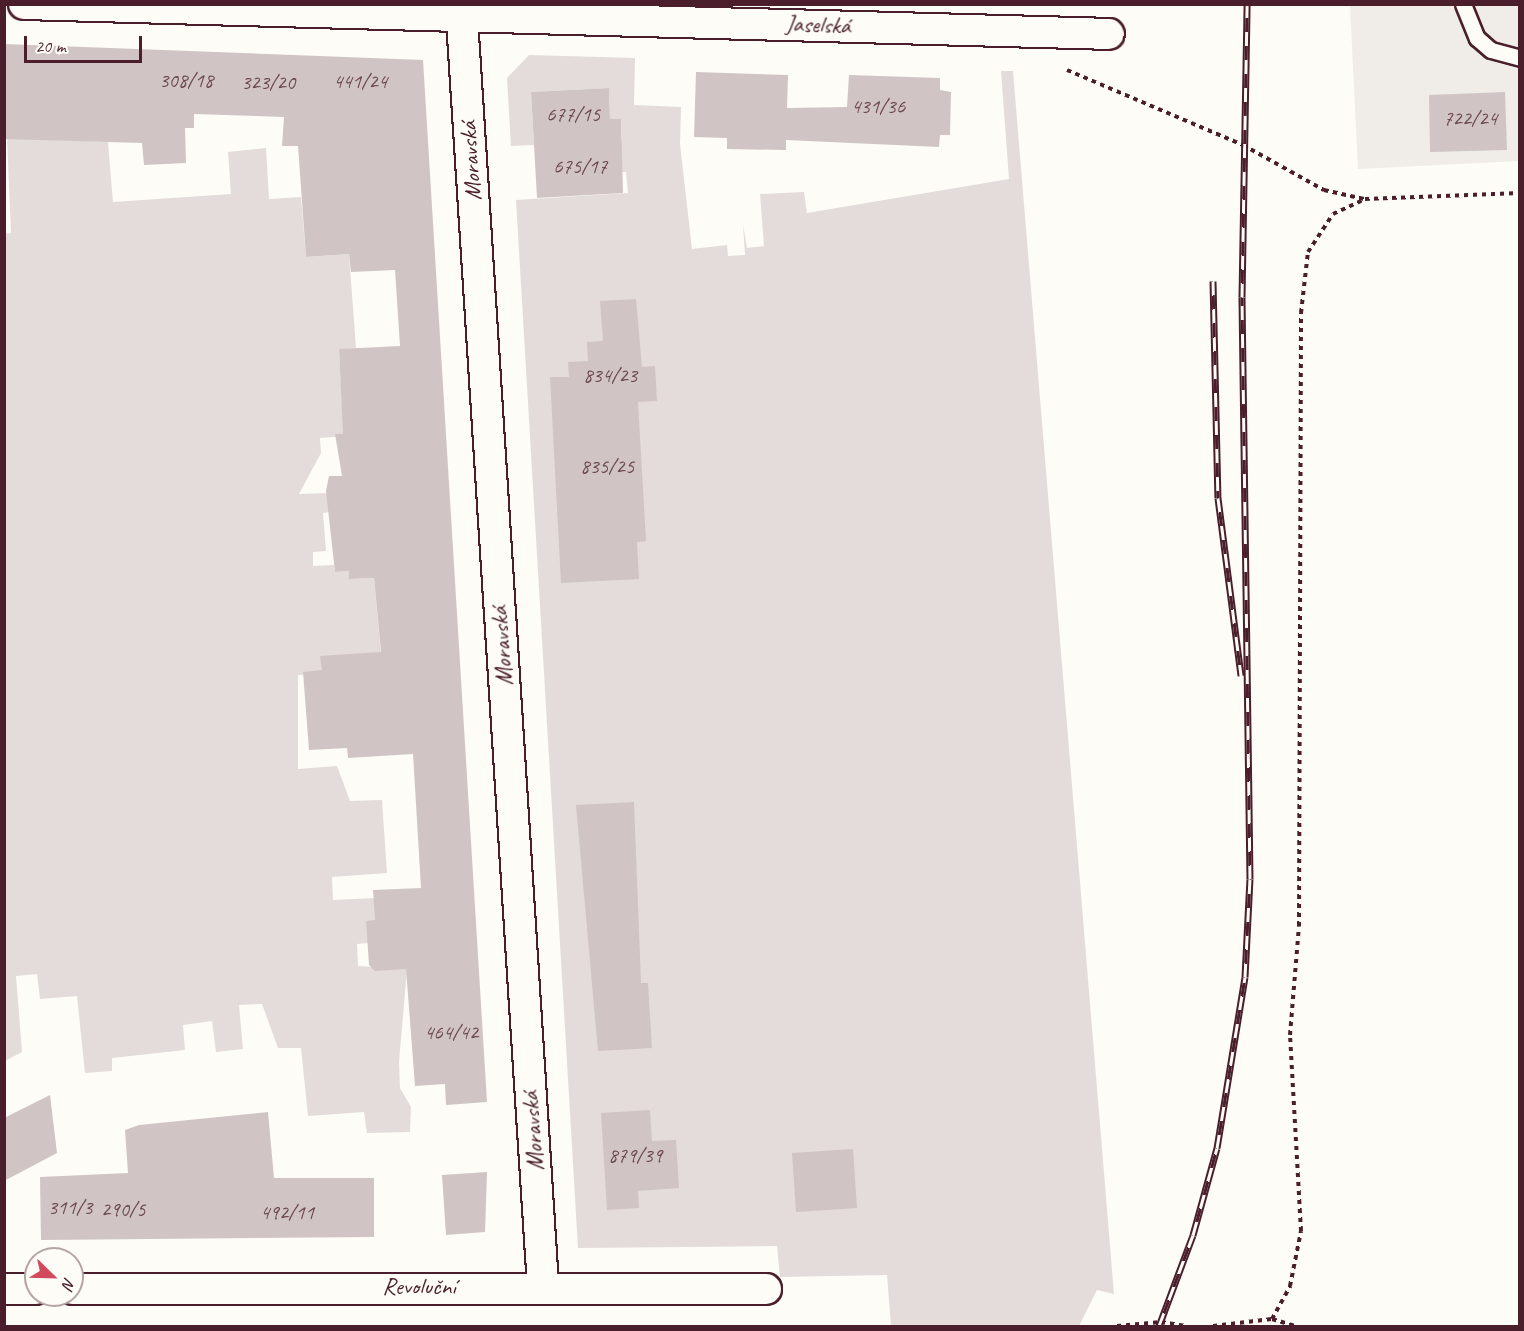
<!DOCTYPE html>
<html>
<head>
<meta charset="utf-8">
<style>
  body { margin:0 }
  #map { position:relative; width:1524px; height:1331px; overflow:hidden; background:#fdfcf7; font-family:Caveat,sans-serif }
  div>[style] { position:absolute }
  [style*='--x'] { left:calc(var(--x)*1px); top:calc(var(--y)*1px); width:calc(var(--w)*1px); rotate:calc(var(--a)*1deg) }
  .built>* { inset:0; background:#f0ece8 }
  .green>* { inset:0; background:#e3dcda }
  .building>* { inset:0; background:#d0c5c4 }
  .path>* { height:4px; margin-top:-2px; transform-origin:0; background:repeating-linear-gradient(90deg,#4a1f2b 0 4.5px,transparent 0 9px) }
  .roads { filter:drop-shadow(2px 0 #4a1f2b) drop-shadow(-2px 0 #4a1f2b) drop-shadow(0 2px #4a1f2b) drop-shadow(0 -2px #4a1f2b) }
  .lane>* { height:15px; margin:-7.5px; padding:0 7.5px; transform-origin:7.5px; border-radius:7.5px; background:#fdfcf7 }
  .street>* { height:30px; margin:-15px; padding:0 15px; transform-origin:15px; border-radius:15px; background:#fdfcf7 }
  .rail>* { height:7px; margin-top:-3.5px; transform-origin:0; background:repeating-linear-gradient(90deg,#fdfcf7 0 14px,#4a1f2b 0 28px); box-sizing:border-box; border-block:2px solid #4a1f2b }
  span { translate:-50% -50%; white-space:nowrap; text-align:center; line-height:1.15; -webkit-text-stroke:4.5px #fdfcf7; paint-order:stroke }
  .number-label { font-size:21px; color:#6c4851 }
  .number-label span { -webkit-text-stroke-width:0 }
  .street-label { font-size:24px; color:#4a1f2b }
  .frame { position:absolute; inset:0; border:6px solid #4a1f2b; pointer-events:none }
  .north { position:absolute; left:24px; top:1247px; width:60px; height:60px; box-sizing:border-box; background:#fdfcf7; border:2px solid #b5a4a5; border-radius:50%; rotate:113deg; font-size:16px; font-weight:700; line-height:24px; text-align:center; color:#4a1f2b }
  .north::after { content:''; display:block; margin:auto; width:21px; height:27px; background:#d1495b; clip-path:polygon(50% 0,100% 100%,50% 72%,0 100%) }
  .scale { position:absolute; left:24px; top:36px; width:118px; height:27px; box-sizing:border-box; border:3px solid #4a1f2b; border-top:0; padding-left:8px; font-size:18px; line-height:21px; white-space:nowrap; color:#4a1f2b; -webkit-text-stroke:4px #fdfcf7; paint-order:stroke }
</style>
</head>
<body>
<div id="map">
  <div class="built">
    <i style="clip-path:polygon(1350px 5px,1519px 5px,1519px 161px,1358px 169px)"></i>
  </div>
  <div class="green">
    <i style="clip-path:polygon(529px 55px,635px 58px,634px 105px,681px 107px,680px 144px,692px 249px,727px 245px,728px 256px,745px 255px,743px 224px,747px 248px,764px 246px,760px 194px,804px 192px,807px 213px,1009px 179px,1001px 71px,1013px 71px,1114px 1294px,1097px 1290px,1079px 1326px,891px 1326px,887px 1275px,780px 1277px,777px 1246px,578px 1248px,516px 200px,628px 193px,626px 172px,613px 172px,611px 140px,622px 139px,621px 119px,610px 119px,609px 88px,531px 92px,534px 145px,511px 146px,507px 78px)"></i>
    <i style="clip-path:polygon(7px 138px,108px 142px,113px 202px,231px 194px,228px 152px,266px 148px,269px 199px,301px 197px,306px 257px,349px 254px,356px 348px,339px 350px,342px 404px,373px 434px,320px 438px,321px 453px,299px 494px,329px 493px,330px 512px,323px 513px,326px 551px,313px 552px,313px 566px,334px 565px,335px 572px,349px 571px,350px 579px,374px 578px,381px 655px,324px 673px,298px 675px,298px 769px,337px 766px,350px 801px,382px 800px,387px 873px,332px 877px,333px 900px,375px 898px,380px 942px,357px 944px,358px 966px,407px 969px,399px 1062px,400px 1088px,411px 1107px,410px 1132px,367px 1133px,364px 1112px,308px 1116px,301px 1048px,278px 1048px,262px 1004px,239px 1005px,243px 1049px,216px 1052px,212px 1021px,183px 1025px,185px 1050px,112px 1058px,112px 1071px,85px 1073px,77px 996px,40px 999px,37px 974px,16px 976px,22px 1052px,5px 1061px,4px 234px,11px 233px)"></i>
  </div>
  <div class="building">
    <i style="clip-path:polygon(4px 44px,423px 60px,487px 1102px,446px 1105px,445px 1084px,415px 1086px,406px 969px,375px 971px,369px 965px,366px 921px,375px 920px,373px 890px,421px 888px,413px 754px,348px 758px,347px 748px,309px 750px,303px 672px,322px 670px,320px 656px,381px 652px,374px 578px,349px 579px,349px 571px,335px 572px,326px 491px,329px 476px,342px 476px,335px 434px,343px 434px,339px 349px,400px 346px,395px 270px,351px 272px,349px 254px,306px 257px,298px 146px,282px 146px,284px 117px,194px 114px,194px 128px,185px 128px,186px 163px,144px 165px,142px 143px,4px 139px)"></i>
    <i style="clip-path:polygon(696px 72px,788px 75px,787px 108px,847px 107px,849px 75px,940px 78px,940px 90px,951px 92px,950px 135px,940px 135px,939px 147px,786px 140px,786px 150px,727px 149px,727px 138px,694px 137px)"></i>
    <i style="clip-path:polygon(609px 88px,610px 119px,621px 119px,623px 193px,537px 198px,531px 92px)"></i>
    <i style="clip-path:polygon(1505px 92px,1507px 150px,1430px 152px,1429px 95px)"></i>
    <i style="clip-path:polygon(636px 299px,642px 367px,655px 366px,657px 401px,638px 402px,646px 541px,637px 542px,639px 579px,561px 583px,550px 377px,569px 377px,568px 362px,588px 361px,587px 342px,603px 341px,600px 301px)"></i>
    <i style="clip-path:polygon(634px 802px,641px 983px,648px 983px,652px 1048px,598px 1051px,576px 805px)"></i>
    <i style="clip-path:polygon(50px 1095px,57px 1153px,4px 1181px,4px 1118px)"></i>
    <i style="clip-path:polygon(650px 1110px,652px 1141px,676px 1140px,679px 1188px,638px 1191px,639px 1208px,607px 1210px,601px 1113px)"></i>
    <i style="clip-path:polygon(268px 1112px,274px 1178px,374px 1178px,374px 1237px,41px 1240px,40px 1177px,128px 1173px,125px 1130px,139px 1125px)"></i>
    <i style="clip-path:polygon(853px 1149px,857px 1208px,796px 1212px,792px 1153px)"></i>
    <i style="clip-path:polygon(487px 1172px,485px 1232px,446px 1235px,442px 1175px)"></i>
  </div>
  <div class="path">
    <i style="--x:1067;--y:70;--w:191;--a:23.1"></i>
    <i style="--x:1243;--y:145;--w:93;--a:29.1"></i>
    <i style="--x:1324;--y:190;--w:41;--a:12.7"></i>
    <i style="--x:1272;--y:1319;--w:38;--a:-61"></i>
    <i style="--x:1290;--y:1286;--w:56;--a:-78.7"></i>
    <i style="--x:1301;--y:1231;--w:196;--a:-93.2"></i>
    <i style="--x:1290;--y:1035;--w:109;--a:-85.3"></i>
    <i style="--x:1299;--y:926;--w:613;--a:-89.81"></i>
    <i style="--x:1301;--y:313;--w:61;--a:-83.5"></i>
    <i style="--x:1308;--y:252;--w:45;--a:-56.7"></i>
    <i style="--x:1333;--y:214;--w:35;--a:-25"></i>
    <i style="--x:1365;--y:199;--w:155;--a:-2.2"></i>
    <i style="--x:1117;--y:1326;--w:44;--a:-5.2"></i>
    <i style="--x:1161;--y:1322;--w:25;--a:9"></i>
    <i style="--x:1213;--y:1326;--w:59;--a:-6.8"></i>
    <i style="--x:1272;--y:1319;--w:24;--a:17"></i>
  </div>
  <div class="roads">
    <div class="lane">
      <i style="--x:1463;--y:4;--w:37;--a:68"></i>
      <i style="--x:1477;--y:38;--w:18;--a:41"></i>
      <i style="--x:1491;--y:50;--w:30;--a:15"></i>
    </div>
    <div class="street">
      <i style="--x:24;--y:4;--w:1085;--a:1.58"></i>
      <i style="--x:461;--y:4;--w:1286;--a:86.34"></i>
      <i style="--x:4;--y:1289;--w:32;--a:0"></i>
      <i style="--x:72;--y:1289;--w:694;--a:0"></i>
    </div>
  </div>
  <div class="rail">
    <i style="--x:1213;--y:281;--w:217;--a:88.7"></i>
    <i style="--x:1218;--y:498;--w:179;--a:82.6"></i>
    <i style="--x:1159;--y:1326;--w:97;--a:-69.5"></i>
    <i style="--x:1193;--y:1235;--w:90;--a:-74.6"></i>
    <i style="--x:1217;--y:1148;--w:173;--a:-80.7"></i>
    <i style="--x:1245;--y:977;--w:98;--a:-87.1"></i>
    <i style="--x:1250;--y:879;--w:582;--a:-90.79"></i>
    <i style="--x:1242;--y:297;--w:293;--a:-89"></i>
  </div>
  <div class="number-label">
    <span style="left:186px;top:80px">308/18</span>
    <span style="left:360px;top:81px">441/24</span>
    <span style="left:268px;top:82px">323/20</span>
    <span style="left:878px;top:106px">431/36</span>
    <span style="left:573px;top:114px">677/15</span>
    <span style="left:1470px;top:118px">722/24</span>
    <span style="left:580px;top:166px">675/17</span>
    <span style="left:610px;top:375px">834/23</span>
    <span style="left:607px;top:466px">835/25</span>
    <span style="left:451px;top:1032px">464/42</span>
    <span style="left:635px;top:1155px">879/39</span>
    <span style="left:70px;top:1207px">311/3</span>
    <span style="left:123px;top:1209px">290/5</span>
    <span style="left:287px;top:1212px">492/11</span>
  </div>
  <div class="street-label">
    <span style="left:818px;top:25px;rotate:2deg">Jaselská</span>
    <span style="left:471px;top:161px;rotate:-94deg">Moravská</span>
    <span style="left:502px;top:646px;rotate:-94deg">Moravská</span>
    <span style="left:533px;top:1131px;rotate:-94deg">Moravská</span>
    <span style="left:419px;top:1287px">Revoluční</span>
  </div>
  <div class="frame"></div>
  <div class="north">N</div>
  <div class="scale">20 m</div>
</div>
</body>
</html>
